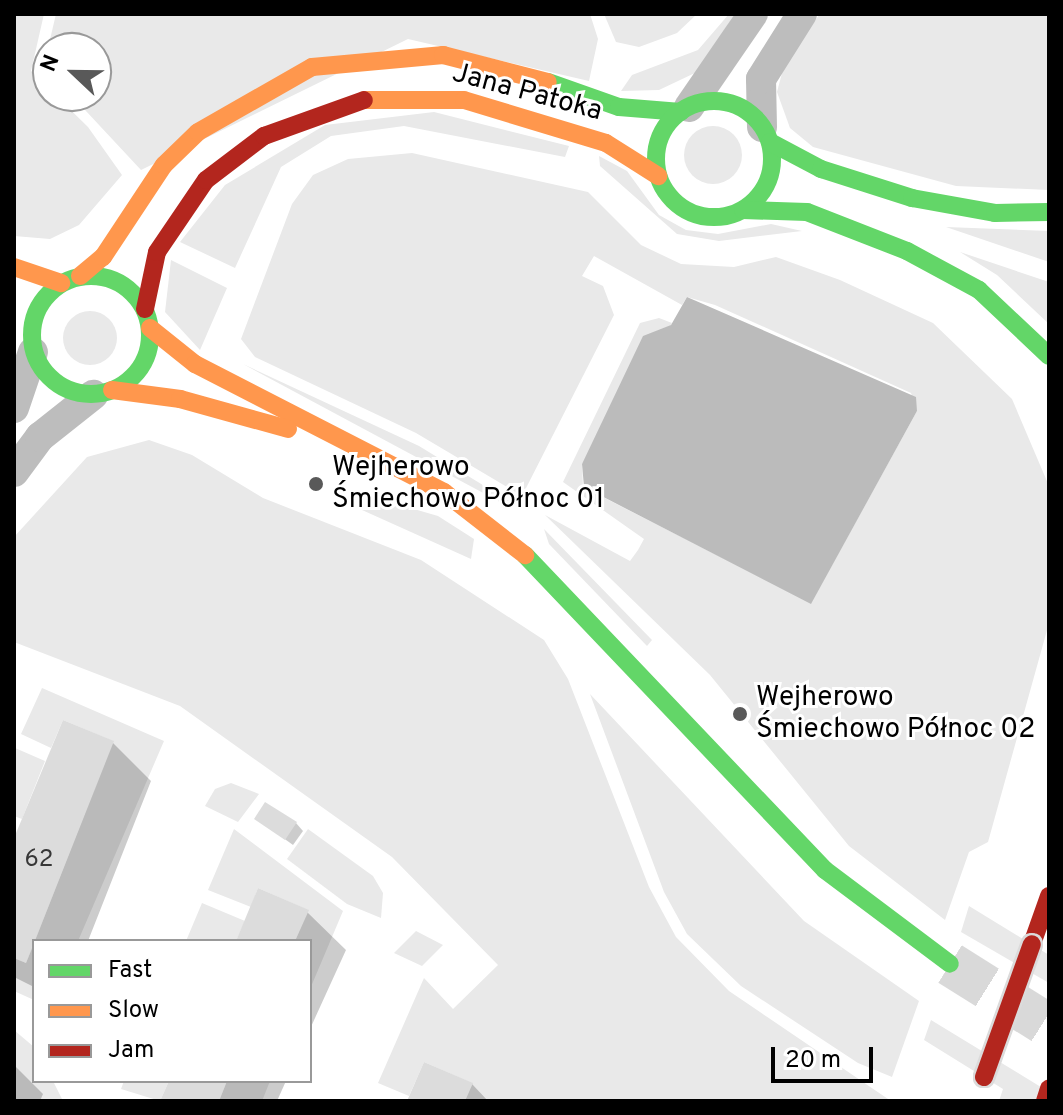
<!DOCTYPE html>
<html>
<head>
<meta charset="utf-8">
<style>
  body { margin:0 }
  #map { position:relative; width:1063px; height:1115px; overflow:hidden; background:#fff; font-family:Overpass,sans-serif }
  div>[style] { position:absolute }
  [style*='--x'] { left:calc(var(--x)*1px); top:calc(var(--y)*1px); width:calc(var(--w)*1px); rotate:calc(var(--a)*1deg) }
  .green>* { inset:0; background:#e9e9e9 }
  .round { border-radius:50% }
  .water>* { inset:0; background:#bbb }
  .shadow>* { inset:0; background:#0003 }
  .building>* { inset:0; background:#dcdcdc }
  .secondary-tunnel>* { height:44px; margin-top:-22px; transform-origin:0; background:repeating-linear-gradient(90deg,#d9d9d9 0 44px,transparent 0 66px) }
  .street>* { height:30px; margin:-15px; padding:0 15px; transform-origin:15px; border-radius:15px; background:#bdbdbd }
  .fast>* { height:18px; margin:-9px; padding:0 9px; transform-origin:9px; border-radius:9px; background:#63d668 }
  .fast>.ring { margin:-9px; padding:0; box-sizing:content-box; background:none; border:18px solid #63d668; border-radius:50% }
  .slow>* { height:18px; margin:-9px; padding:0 9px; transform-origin:9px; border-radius:9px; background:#ff974d }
  .jam>* { height:18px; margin:-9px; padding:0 9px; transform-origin:9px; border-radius:9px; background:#b3261e }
  .bridges { filter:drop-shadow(2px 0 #dbdbdb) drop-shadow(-2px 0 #dbdbdb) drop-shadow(0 2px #dbdbdb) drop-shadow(0 -2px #dbdbdb) }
  .jam-bridge>* { height:18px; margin:-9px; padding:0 9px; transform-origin:9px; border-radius:9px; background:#b3261e }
  .dots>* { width:22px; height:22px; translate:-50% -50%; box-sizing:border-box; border:4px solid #fff; border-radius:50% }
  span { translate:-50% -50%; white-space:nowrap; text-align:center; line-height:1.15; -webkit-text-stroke:6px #fff; paint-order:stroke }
  .number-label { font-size:24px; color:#373737 }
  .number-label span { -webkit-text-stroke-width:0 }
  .street-label { font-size:28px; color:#000 }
  .poi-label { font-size:28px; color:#000 }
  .left { translate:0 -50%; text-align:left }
  .frame { position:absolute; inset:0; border:16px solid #000; pointer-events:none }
  .legend { position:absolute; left:32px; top:939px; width:280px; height:144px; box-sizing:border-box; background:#fff; border:2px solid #999; margin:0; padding:10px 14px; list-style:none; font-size:24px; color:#000 }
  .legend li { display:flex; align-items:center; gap:16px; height:40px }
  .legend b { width:40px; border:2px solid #999 }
  .north { position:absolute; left:32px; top:32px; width:80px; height:80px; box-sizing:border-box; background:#fff; border:2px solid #999; border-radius:50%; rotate:292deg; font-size:22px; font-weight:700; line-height:32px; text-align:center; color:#000 }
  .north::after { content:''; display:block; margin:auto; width:28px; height:36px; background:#595959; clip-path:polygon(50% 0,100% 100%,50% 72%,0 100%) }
  .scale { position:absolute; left:771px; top:1047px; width:102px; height:36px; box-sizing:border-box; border:4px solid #000; border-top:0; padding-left:10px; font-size:24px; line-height:28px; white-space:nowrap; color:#000; -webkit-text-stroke:6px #fff; paint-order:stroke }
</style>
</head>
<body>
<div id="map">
  <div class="green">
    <i style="clip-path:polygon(14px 14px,44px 14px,31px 71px,88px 127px,122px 175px,79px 225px,50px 239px,14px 236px)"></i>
    <i style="clip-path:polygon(56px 14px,590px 14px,598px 39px,589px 81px,408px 39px,141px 170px,72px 96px,96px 96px,96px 48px,48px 48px)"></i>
    <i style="clip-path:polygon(604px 14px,697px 14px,677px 33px,639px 47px,616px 42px)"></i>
    <i style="clip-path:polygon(729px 14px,735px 14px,697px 72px,659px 90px,621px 91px,632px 75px,698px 50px)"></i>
    <i style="clip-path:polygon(820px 14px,1049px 14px,1049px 190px,956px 186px,813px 147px,790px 128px,777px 92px,786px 58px)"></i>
    <i style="clip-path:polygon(434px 112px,569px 146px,565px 157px,404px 126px,331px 136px,281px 167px,235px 268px,180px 242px,225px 185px,325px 125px)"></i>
    <i class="round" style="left:684px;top:126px;width:58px;height:58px"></i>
    <i style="clip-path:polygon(412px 153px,588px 192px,641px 245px,681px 264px,734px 267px,776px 257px,840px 280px,933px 323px,1012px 399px,1049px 486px,1049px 623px,988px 842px,969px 852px,945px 920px,849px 846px,710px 675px,545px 515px,630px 561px,638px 550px,644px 539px,563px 482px,640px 323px,659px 318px,672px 323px,582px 464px,583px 487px,811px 603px,917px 411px,911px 393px,715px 305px,687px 297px,682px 305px,594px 256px,582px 276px,603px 286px,614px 315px,522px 496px,416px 433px,255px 357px,241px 339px,292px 204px,313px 175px,348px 159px)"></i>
    <i style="clip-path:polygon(599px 156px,627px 171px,659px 215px,686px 230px,718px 234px,771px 224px,802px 231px,719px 241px,677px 234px,600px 166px)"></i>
    <i style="clip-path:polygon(946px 227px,1049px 231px,1049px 262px)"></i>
    <i style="clip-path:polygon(960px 252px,1049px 282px,1049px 324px,997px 275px)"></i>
    <i style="clip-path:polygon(171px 260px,227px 288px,200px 350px,165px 312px)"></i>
    <i class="round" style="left:63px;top:311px;width:54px;height:54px"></i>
    <i style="clip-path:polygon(243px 364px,419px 446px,509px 501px,500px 502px)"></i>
    <i style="clip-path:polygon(149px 440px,192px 455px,263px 498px,421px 560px,544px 640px,568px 679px,649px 887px,676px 937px,729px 991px,891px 1101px,465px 1101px,472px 1083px,424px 1062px,409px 1096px,378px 1083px,424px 978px,453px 1009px,498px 965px,392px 857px,180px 706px,14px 642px,14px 537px,87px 457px)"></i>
    <i style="clip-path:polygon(369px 496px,438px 516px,474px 539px,471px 559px,362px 510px)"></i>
    <i style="clip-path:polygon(544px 529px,652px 640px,647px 646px,549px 544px)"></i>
    <i style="clip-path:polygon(42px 688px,164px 741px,78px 941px,35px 941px,113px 741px,63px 720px,51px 748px,21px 734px)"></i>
    <i style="clip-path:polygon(590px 694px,804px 921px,919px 1001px,892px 1077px,858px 1063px,741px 986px,687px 934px,664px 892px)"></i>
    <i style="clip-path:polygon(15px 748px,45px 761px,22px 819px,14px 816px)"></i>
    <i style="clip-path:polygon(231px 783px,259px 794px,238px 822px,205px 806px,215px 789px)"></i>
    <i style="clip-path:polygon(234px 829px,343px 911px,310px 989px,310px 941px,295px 941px,308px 910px,258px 888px,251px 907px,208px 890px)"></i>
    <i style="clip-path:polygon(308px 829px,373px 876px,383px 893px,381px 918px,347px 904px,287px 859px)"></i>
    <i style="clip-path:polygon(202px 903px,245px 921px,236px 941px,186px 941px)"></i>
    <i style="clip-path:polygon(969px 906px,1049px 955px,1049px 983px,961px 932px)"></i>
    <i style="clip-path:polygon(416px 931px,443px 945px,422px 966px,394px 953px)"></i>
    <i style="clip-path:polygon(34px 944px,34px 1000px,14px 991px,14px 958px,26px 963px)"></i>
    <i style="clip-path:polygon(931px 1020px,1049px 1092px,1049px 1101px,999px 1101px,1003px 1089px,924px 1040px)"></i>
    <i style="clip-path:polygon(14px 1030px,34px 1047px,34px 1081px,53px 1081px,63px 1101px,14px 1101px)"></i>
    <i style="clip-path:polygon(124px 1081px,169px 1081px,160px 1101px,121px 1089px)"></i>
    <i style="clip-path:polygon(227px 1081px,270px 1081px,262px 1101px,219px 1101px)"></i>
  </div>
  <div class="water">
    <i style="clip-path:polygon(687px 297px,916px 397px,917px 411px,811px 604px,584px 487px,582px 464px,643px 336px,671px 325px)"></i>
  </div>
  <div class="shadow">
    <i style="clip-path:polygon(112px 742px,151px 781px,88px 941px,34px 941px,34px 987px,14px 977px,14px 851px)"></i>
    <i style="clip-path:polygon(257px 819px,296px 823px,303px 831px,293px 845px)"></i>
    <i style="clip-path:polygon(307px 912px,346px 950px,310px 1029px,310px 941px,238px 941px)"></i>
    <i style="clip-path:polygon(14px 1065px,43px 1094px,40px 1101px,14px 1101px)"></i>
    <i style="clip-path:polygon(171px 1081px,286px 1081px,277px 1101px,162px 1101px)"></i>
    <i style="clip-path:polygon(472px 1084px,488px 1101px,410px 1101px)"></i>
  </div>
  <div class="building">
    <i style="clip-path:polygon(63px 720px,114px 741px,26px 963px,14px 958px,14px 838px)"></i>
    <i style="clip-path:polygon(265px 802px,297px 822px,285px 840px,254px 819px)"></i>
    <i style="clip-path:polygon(258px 888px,309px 910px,295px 941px,236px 941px)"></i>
    <i style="clip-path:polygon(424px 1062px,473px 1083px,465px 1101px,407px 1101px)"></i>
    <i style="clip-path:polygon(169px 1081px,227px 1081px,219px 1101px,160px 1101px)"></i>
  </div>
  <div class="secondary-tunnel">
    <i style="--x:950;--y:964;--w:117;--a:32.1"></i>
  </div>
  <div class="street">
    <i style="--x:689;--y:107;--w:113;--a:-55.5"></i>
    <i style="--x:762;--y:127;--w:48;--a:-91.2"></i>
    <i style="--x:761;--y:79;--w:77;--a:-57.8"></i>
    <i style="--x:14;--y:408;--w:59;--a:-71.3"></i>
    <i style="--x:14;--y:472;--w:44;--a:-53.4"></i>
    <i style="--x:40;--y:437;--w:68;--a:-38.4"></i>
  </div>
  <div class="fast">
    <i style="--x:548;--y:82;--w:75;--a:19.4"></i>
    <i style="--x:619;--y:107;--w:62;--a:4.6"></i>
    <i class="ring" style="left:656px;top:101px;width:98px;height:98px"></i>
    <i style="--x:770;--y:142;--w:58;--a:27.9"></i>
    <i style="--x:821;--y:169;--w:96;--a:17.7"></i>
    <i style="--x:912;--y:198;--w:84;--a:10.2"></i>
    <i style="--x:995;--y:213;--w:54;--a:-1.1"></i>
    <i style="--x:743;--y:210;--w:64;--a:1.8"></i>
    <i style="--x:807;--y:212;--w:107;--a:21.3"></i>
    <i style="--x:907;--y:251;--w:82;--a:28.4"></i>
    <i style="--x:979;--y:290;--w:96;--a:43.3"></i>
    <i class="ring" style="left:32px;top:276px;width:100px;height:100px"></i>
    <i style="--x:525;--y:555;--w:435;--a:46.4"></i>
    <i style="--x:825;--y:870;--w:156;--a:36.9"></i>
  </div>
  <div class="slow">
    <i style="--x:364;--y:100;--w:100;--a:0"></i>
    <i style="--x:464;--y:100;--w:148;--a:16.8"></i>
    <i style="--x:606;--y:143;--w:62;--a:32.4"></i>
    <i style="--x:14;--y:267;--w:50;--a:18.8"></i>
    <i style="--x:80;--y:276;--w:30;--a:-40"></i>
    <i style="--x:103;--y:257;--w:110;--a:-56.5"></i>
    <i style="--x:164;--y:165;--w:47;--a:-44.1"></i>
    <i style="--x:198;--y:132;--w:131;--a:-29.7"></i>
    <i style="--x:312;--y:67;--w:132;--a:-5.2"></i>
    <i style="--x:443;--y:55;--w:108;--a:14.4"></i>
    <i style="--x:150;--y:328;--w:58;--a:38.7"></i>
    <i style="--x:195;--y:364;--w:280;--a:27.2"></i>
    <i style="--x:444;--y:492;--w:103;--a:37.9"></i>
    <i style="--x:112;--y:390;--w:69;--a:7.5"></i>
    <i style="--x:180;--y:399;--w:112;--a:15.5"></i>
  </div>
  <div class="jam">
    <i style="--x:145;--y:309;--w:58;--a:-78.1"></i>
    <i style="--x:157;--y:252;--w:87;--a:-55.8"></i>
    <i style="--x:206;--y:180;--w:73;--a:-37.2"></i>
    <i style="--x:264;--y:136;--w:106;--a:-19.8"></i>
    <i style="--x:1032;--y:944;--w:51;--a:-70.5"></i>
    <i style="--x:1045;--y:1101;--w:13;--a:-72"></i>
  </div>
  <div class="bridges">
    <div class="jam-bridge">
      <i style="--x:984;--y:1077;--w:141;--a:-70.2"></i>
    </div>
  </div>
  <div class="dots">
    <i style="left:316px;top:484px;background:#595959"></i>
    <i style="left:740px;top:714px;background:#595959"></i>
  </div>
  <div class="number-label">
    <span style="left:39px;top:861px">62</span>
  </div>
  <div class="street-label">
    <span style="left:527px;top:93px;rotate:15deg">Jana Patoka</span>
  </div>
  <div class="poi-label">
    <span class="left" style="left:332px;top:484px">Wejherowo<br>Śmiechowo Północ 01</span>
    <span class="left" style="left:756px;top:714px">Wejherowo<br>Śmiechowo Północ 02</span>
  </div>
  <div class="frame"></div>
  <ul class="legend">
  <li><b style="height:10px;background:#63d668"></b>Fast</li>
  <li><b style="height:10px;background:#ff974d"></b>Slow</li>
  <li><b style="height:10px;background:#b3261e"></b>Jam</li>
  </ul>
  <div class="north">N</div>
  <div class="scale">20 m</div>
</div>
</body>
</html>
